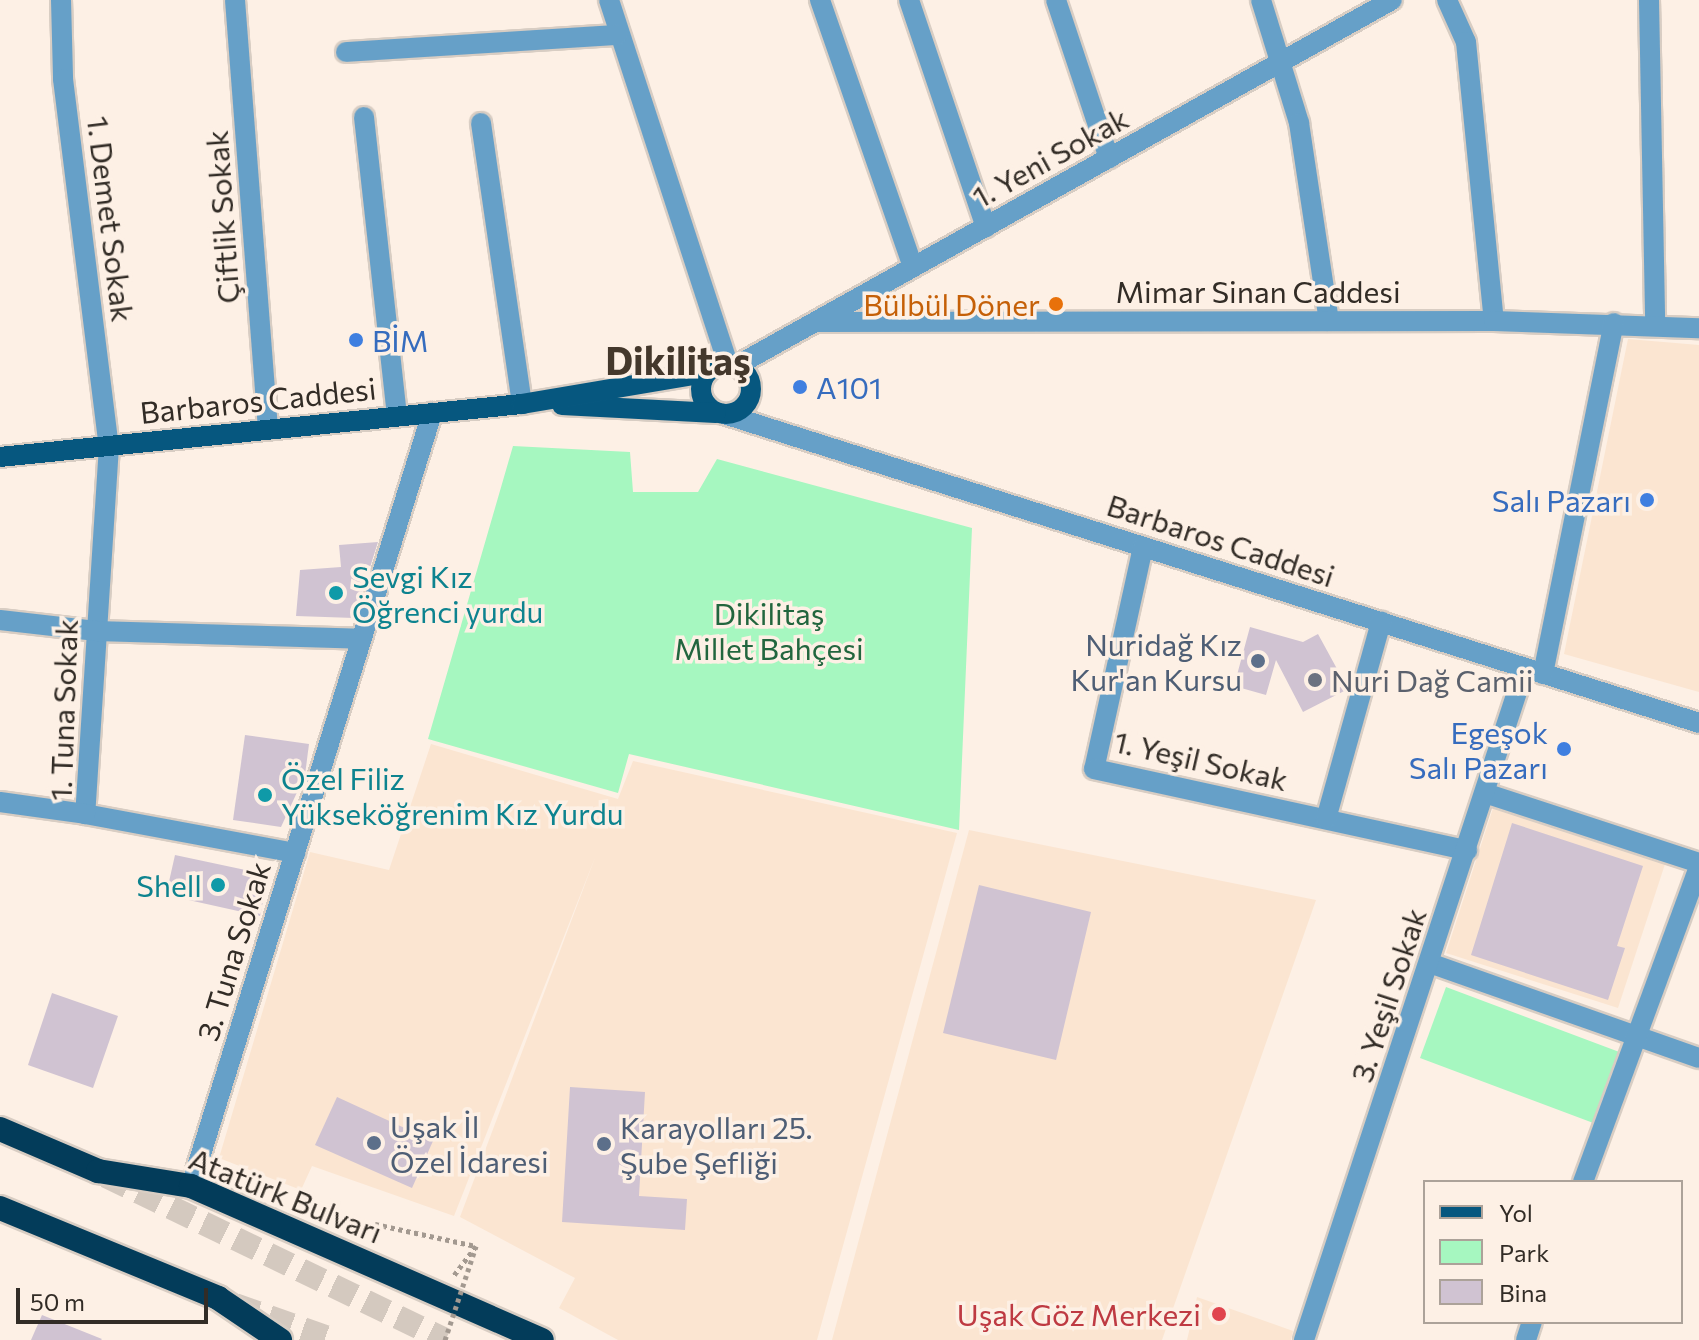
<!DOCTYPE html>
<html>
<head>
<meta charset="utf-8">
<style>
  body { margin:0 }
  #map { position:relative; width:1699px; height:1340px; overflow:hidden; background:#fdf0e5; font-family:Commissioner,sans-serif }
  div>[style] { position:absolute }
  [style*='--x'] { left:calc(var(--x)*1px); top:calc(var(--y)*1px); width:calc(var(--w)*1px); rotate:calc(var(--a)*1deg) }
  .built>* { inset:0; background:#fbe5d1 }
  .green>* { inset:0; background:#a6f7c0 }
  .building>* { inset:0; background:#d0c3d2 }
  .highway-tunnel>* { height:24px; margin-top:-12px; transform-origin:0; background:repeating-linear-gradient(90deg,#d4c9bf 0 24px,transparent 0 36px) }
  .path>* { height:5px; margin-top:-2.5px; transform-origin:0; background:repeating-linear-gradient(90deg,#a39990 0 4px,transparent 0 8px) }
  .roads { filter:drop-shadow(2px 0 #d8cdc3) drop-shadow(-2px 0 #d8cdc3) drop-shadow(0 2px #d8cdc3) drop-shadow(0 -2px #d8cdc3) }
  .minor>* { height:20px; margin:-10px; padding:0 10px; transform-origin:10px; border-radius:10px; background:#66a0c8 }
  .major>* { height:20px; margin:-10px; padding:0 10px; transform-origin:10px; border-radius:10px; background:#06577f }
  .major>.ring { margin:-10px; padding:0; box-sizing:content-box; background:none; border:20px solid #06577f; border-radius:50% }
  .highway>* { height:24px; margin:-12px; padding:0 12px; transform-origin:12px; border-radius:12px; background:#033c5a }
  .path-bridge>* { height:5px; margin-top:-2.5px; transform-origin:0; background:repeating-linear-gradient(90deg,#a39990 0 4px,transparent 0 8px) }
  .dots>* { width:22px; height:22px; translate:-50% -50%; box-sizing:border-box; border:4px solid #fdf0e5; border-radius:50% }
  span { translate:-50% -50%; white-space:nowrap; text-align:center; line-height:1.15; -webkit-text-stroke:7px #fdf0e5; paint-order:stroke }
  .street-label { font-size:30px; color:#322c26 }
  .food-label { font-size:30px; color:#c56008 }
  .right { translate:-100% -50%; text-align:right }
  .shop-label { font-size:30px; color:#366cbe }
  .left { translate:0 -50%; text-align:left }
  .culture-label { font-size:30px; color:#0d838f }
  .park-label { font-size:30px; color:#22663e }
  .service-label { font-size:30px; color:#4e5e75 }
  .worship-label { font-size:30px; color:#5b616d }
  .health-label { font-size:30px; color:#be3a42 }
  .district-label { font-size:38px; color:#44382c; font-weight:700 }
  .legend { position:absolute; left:1423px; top:1180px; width:260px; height:144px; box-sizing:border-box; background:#fdf0e5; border:2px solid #aca299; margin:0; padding:10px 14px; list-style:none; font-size:24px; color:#322c26 }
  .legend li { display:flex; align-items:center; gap:16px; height:40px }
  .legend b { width:40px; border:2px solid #aca299 }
  .scale { position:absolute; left:16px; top:1288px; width:192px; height:36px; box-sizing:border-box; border:4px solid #322c26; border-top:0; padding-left:10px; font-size:24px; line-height:28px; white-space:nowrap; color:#322c26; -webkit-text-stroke:6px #fdf0e5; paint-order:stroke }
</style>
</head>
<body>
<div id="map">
  <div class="built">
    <i style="clip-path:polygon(1628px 339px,1699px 345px,1699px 692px,1564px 654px)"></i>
    <i style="clip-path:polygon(431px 744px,618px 799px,633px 761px,957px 833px,817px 1340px,618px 1340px,559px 1308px,575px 1278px,460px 1217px,596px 855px,454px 1216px,312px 1166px,301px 1190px,219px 1158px,310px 852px,389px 870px)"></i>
    <i style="clip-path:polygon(1494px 805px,1666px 861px,1618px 1008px,1446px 953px)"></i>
    <i style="clip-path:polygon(969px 830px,1316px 900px,1162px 1340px,832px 1340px)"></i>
    <i style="clip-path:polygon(1197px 1297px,1293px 1331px,1291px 1340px,1187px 1340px)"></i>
  </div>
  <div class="green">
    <i style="clip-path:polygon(513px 446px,630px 452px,633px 492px,698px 492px,717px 459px,972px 528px,959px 830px,629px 754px,618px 793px,428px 739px)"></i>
    <i style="clip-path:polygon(1446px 987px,1622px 1053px,1596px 1124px,1420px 1058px)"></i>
  </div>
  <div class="building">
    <i style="clip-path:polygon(378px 542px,354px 618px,296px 616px,300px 570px,341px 567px,339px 545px)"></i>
    <i style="clip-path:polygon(1250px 627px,1303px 642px,1318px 634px,1348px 689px,1303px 712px,1276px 660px,1266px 695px,1234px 686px)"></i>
    <i style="clip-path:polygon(245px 735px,309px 744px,305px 775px,281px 827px,233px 820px)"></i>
    <i style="clip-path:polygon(1512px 823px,1643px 866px,1617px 946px,1625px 948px,1608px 1000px,1471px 955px)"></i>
    <i style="clip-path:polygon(175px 855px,269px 875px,260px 916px,166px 895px)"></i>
    <i style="clip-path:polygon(979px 885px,1091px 912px,1056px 1060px,943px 1033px)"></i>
    <i style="clip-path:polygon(52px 993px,118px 1016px,93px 1088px,28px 1065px)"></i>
    <i style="clip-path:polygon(570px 1087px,645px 1092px,639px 1196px,687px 1199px,685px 1230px,562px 1222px)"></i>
    <i style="clip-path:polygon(337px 1097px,433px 1141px,412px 1188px,315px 1145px)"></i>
    <i style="clip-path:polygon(42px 1315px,102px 1339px,101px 1340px,31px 1340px)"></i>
  </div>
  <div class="highway-tunnel">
    <i style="--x:106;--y:1176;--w:377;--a:25.8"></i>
    <i style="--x:235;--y:1305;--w:105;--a:19.5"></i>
  </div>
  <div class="path">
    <i style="--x:375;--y:1224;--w:103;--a:12.3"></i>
    <i style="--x:476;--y:1246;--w:39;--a:127"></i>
  </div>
  <div class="roads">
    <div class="minor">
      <i style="--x:61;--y:0;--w:79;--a:88.5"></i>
      <i style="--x:63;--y:79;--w:370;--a:82.9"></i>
      <i style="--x:109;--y:446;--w:369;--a:93.7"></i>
      <i style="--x:85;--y:814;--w:214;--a:10.5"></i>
      <i style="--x:235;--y:0;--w:431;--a:85.6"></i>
      <i style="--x:609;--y:0;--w:383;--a:71.9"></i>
      <i style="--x:820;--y:0;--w:283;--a:70.8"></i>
      <i style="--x:909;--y:0;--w:240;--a:71.3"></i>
      <i style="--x:1056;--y:0;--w:167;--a:71.5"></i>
      <i style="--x:1261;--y:0;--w:129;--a:72.8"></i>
      <i style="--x:1299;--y:123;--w:200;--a:81.4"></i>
      <i style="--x:1447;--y:0;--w:46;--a:65.7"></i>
      <i style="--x:1466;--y:42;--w:280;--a:84.3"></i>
      <i style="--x:1649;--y:0;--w:324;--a:88.9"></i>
      <i style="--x:346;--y:52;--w:272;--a:-3.6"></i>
      <i style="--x:364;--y:117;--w:301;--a:83.7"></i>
      <i style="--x:481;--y:123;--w:284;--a:81.7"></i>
      <i style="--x:816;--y:322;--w:678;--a:-0.08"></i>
      <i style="--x:1494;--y:321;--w:205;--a:2"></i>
      <i style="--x:736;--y:366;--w:751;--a:-29.16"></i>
      <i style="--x:724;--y:414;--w:1023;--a:17.58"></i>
      <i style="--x:1143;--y:547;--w:227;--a:102.4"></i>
      <i style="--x:1094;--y:769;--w:382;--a:12.3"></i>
      <i style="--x:0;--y:620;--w:97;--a:6.5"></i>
      <i style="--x:96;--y:631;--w:265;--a:1.7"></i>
      <i style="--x:1543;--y:674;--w:358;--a:-78.6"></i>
      <i style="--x:1485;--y:793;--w:225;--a:18.1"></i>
      <i style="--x:0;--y:802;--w:86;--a:8"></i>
      <i style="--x:1326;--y:819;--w:205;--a:-74.4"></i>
      <i style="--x:1432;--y:964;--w:283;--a:19.4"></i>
      <i style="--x:1583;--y:1182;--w:337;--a:-69.8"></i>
      <i style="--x:191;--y:1186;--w:810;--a:-72.68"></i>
      <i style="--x:1304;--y:1340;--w:707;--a:-71.8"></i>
      <i style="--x:1526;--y:1340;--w:19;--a:-72"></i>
    </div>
    <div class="major">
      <i class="ring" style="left:701px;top:364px;width:30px;height:30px"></i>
      <i style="--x:562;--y:405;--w:154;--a:3"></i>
      <i style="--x:0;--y:457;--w:525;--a:-5.8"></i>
      <i style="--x:522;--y:404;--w:187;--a:-9.6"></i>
    </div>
    <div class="highway">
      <i style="--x:0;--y:1129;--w:107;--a:23.2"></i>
      <i style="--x:98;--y:1171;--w:94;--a:9.2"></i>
      <i style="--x:191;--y:1186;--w:383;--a:23.7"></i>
      <i style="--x:0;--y:1208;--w:236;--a:22.4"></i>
      <i style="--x:218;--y:1298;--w:75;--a:34.1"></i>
    </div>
  </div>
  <div class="path-bridge">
    <i style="--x:445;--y:1340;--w:99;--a:-71.7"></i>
  </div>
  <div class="dots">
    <i style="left:1056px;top:304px;background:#e8710a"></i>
    <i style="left:356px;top:340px;background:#3f7fe0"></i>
    <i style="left:800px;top:387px;background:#3f7fe0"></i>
    <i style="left:1647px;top:500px;background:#3f7fe0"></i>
    <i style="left:336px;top:593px;background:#0f9aa8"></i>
    <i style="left:1258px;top:661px;background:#5c6f8a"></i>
    <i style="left:1315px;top:680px;background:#6b7280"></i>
    <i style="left:1564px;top:749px;background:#3f7fe0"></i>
    <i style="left:265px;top:795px;background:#0f9aa8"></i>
    <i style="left:218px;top:885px;background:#0f9aa8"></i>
    <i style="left:374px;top:1143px;background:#5c6f8a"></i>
    <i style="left:604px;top:1144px;background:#5c6f8a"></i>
    <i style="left:1219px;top:1314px;background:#e0444e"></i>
  </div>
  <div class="street-label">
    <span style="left:1050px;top:157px;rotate:-29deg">1. Yeni Sokak</span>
    <span style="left:222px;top:217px;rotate:-94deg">Çiftlik Sokak</span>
    <span style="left:111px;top:219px;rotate:83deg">1. Demet Sokak</span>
    <span style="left:1258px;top:291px">Mimar Sinan Caddesi</span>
    <span style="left:258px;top:400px;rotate:-6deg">Barbaros Caddesi</span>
    <span style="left:1221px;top:540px;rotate:18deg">Barbaros Caddesi</span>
    <span style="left:63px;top:710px;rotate:-88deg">1. Tuna Sokak</span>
    <span style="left:1201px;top:760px;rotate:13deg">1. Yeşil Sokak</span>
    <span style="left:233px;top:951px;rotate:-73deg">3. Tuna Sokak</span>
    <span style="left:1388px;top:995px;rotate:-72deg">3. Yeşil Sokak</span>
    <span style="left:286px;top:1195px;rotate:22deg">Atatürk Bulvarı</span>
  </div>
  <div class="food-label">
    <span class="right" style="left:1040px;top:304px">Bülbül Döner</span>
  </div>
  <div class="shop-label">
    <span class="left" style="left:372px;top:340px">BİM</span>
    <span class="left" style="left:816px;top:387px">A101</span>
    <span class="right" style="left:1631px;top:500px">Salı Pazarı</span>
    <span class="right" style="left:1548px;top:749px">Egeşok<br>Salı Pazarı</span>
  </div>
  <div class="culture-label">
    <span class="left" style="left:352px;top:593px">Sevgi Kız<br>Öğrenci yurdu</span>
    <span class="left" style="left:281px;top:795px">Özel Filiz<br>Yükseköğrenim Kız Yurdu</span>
    <span class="right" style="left:202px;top:885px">Shell</span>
  </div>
  <div class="park-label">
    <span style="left:769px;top:630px">Dikilitaş<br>Millet Bahçesi</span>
  </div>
  <div class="service-label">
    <span class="right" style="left:1242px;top:661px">Nuridağ Kız<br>Kur'an Kursu</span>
    <span class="left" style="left:390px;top:1143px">Uşak İl<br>Özel İdaresi</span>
    <span class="left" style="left:620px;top:1144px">Karayolları 25.<br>Şube Şefliği</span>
  </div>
  <div class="worship-label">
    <span class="left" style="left:1331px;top:680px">Nuri Dağ Camii</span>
  </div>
  <div class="health-label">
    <span class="right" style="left:1201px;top:1314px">Uşak Göz Merkezi</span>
  </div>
  <div class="district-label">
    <span style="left:678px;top:360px">Dikilitaş</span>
  </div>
  <ul class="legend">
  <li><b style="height:10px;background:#06577f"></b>Yol</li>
  <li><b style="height:22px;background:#a6f7c0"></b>Park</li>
  <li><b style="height:22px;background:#d0c3d2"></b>Bina</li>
  </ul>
  <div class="scale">50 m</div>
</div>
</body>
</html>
